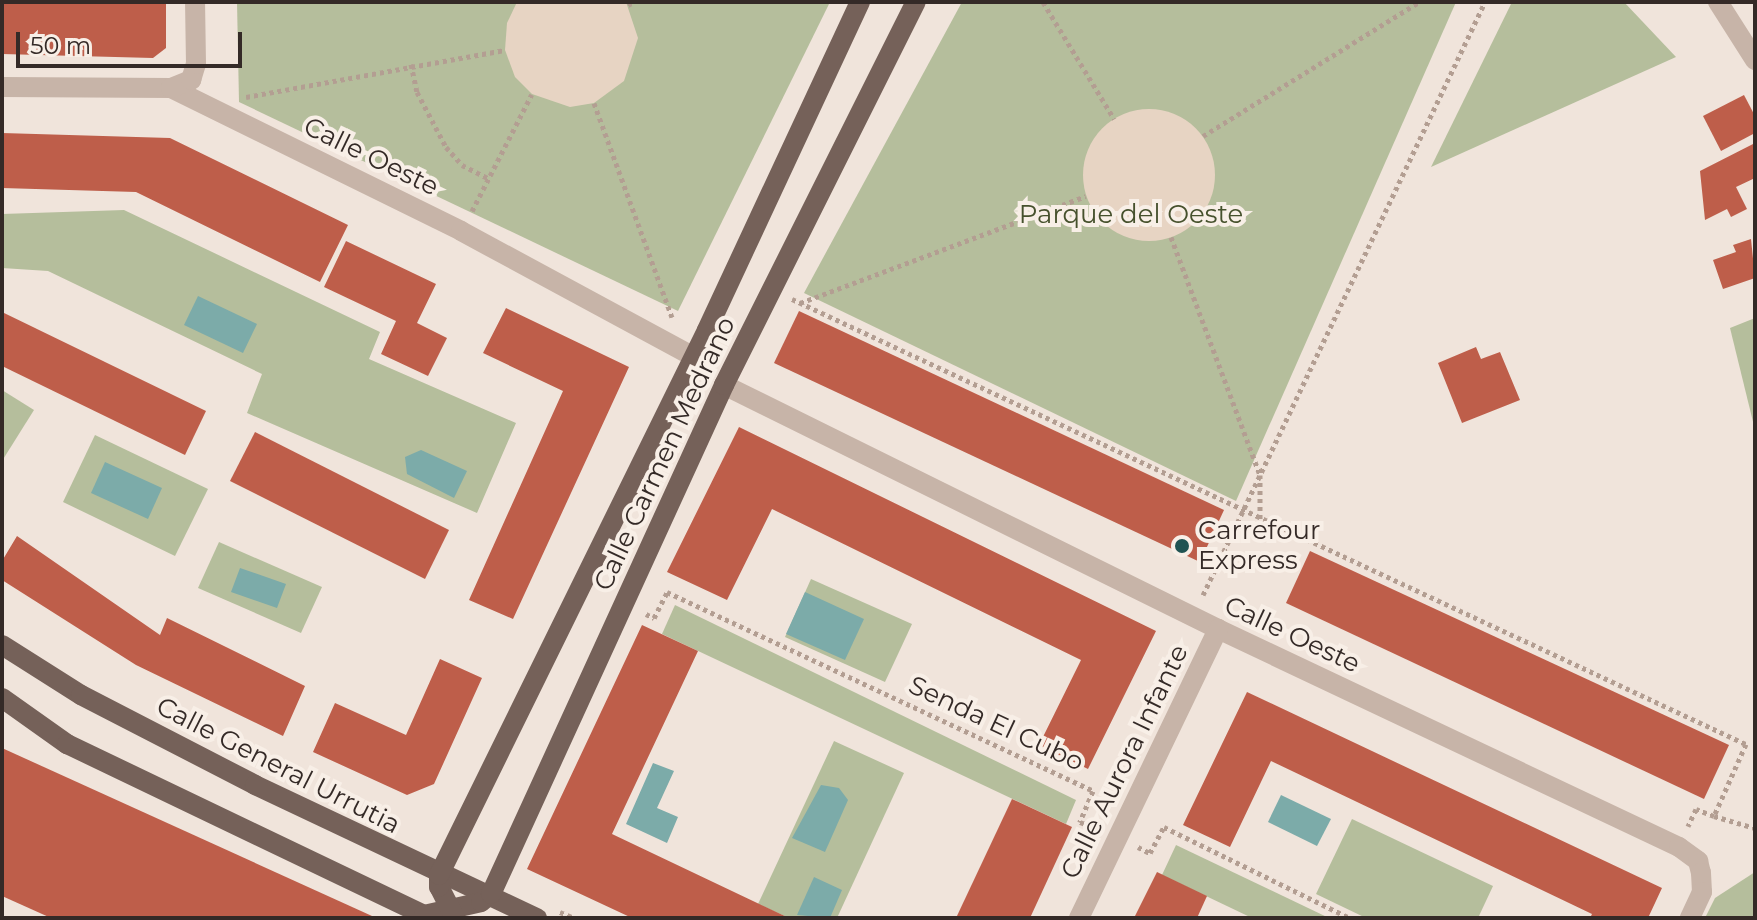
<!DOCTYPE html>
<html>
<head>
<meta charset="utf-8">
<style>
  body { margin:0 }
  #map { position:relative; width:1757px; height:920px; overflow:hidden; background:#f0e4db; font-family:Montserrat,sans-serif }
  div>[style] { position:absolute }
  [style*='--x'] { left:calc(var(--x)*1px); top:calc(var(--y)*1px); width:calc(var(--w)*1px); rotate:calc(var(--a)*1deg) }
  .green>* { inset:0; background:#b5be9c }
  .plaza>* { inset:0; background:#e7d4c3 }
  .round { border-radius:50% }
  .water>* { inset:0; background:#7caba9 }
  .building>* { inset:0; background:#be5e4a }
  .path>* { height:5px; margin-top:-2.5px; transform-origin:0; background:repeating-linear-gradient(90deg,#b39e92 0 4px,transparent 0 8px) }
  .minor>* { height:20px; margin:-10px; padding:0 10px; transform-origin:10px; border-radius:10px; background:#c7b4a8 }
  .major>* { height:20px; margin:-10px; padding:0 10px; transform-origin:10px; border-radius:10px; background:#756159 }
  .dots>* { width:22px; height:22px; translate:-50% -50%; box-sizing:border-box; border:4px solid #f8efe7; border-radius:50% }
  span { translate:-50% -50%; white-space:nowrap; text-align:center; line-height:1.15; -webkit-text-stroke:8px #f8efe7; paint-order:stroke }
  .street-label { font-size:26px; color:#342a27 }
  .park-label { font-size:26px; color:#46512d }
  .poi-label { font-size:26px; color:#342a27 }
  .left { translate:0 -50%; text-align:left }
  .frame { position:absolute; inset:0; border:4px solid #342a27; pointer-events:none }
  .scale { position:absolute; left:16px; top:32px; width:226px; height:36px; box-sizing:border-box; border:4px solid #342a27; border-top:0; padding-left:10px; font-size:24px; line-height:28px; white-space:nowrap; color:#342a27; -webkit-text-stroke:6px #f8efe7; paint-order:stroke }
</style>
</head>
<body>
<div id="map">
  <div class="green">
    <i style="clip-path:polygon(237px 2px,830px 2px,678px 311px,239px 102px)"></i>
    <i style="clip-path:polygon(962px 2px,1456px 2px,1236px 501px,804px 293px)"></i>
    <i style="clip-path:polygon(1512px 2px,1624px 2px,1676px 57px,1431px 167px)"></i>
    <i style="clip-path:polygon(124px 210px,380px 332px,369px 359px,516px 423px,477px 513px,247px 413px,262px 374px,48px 271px,2px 268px,2px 214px)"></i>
    <i style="clip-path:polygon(1755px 318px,1755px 430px,1730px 328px)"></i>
    <i style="clip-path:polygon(2px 390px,34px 410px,2px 461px)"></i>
    <i style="clip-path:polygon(95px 435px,208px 489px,175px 556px,63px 502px)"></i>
    <i style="clip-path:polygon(219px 542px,322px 587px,301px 633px,198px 588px)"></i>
    <i style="clip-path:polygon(811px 579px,912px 624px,885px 682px,785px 637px)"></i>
    <i style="clip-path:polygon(675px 605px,1076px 800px,1066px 824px,662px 634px)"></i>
    <i style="clip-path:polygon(834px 741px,904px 773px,837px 918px,789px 918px,758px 904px)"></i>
    <i style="clip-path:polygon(1352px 819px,1493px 886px,1478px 918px,1366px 918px,1316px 894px)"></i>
    <i style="clip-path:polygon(1176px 845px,1329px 918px,1252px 918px,1162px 875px)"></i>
    <i style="clip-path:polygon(1755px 872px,1755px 918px,1705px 918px,1715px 898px)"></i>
  </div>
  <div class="plaza">
    <i style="clip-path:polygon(517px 2px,626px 2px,638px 38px,624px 81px,594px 103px,570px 107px,532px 94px,515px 77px,505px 50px,507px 23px)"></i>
    <i class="round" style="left:1083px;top:109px;width:132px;height:132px"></i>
  </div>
  <div class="water">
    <i style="clip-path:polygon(198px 296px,257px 324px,243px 353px,184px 325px)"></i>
    <i style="clip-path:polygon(421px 450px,467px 471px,454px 498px,407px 474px,405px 457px)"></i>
    <i style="clip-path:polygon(105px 462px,162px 488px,148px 519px,91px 493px)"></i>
    <i style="clip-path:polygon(240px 568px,286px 584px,277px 608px,231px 592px)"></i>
    <i style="clip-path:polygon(805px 592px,864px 619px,845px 660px,786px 634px)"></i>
    <i style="clip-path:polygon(653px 763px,674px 771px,657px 808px,678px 817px,667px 843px,626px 824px)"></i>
    <i style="clip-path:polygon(821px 785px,839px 788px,848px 800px,825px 852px,792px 838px)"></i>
    <i style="clip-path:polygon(1281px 795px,1331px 819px,1317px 846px,1268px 822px)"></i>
    <i style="clip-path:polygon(814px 877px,842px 890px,830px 918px,797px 915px)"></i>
  </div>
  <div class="building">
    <i style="clip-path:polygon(2px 2px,166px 2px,166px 48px,153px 58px,2px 54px)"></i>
    <i style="clip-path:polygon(1744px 95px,1755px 116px,1755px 133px,1721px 151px,1703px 116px)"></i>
    <i style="clip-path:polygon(2px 133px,170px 138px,348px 225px,320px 282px,136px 192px,2px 188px)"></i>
    <i style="clip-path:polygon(1755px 143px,1755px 178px,1736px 187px,1747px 209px,1731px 217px,1727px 209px,1705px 220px,1700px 171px)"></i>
    <i style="clip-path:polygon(1751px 239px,1755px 278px,1723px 289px,1713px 260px,1736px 252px,1733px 245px)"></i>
    <i style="clip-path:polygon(346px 241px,436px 284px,417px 323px,447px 338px,428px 376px,381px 354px,396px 321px,324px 287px)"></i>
    <i style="clip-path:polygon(506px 308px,629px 367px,513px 619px,469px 600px,563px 391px,483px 353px)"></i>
    <i style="clip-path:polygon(799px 311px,1224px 510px,1200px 562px,774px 363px)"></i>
    <i style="clip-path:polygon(2px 312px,206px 411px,185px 455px,2px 366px)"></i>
    <i style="clip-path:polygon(1476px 347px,1481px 359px,1500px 352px,1520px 400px,1462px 423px,1438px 363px)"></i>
    <i style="clip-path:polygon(739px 427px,1156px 631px,1088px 769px,1039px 745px,1081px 660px,772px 509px,727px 600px,667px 572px)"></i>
    <i style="clip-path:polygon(255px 432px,449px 530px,425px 579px,230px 481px)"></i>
    <i style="clip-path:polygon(17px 536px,160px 635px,167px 618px,305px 686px,283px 736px,136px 665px,2px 580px,2px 561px)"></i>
    <i style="clip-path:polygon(1310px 551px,1729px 745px,1704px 799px,1286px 603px)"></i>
    <i style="clip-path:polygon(642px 625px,698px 651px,612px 834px,789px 918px,632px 918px,527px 869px)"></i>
    <i style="clip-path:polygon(440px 659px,482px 678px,434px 784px,407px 795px,313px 752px,335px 703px,406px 735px)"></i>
    <i style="clip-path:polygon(1247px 692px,1662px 888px,1648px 918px,1590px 918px,1592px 914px,1271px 761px,1230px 847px,1183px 825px)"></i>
    <i style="clip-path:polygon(2px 748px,372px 916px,51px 918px,2px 896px)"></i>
    <i style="clip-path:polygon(1012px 799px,1072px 827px,1030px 918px,956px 918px)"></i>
    <i style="clip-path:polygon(1157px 872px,1207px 896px,1197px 918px,1134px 918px)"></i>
  </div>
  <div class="path">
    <i style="--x:1043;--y:2;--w:137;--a:58.7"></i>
    <i style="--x:628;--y:5;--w:7;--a:-27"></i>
    <i style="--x:411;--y:64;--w:29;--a:78"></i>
    <i style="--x:417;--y:92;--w:62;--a:62.2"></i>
    <i style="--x:446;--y:147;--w:24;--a:48"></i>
    <i style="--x:462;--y:165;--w:31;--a:27"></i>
    <i style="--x:246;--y:97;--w:263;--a:-10.3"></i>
    <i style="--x:594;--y:103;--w:228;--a:70"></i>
    <i style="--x:1203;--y:136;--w:254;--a:-31.8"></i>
    <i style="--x:472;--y:211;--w:131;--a:-62.9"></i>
    <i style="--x:1171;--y:237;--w:254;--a:69.5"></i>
    <i style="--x:1260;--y:475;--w:45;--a:90"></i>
    <i style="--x:792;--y:299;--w:1053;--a:25.01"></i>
    <i style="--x:1746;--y:744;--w:79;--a:114"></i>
    <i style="--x:1714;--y:816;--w:19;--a:-159"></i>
    <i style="--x:1696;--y:809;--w:19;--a:115"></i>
    <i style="--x:800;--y:303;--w:305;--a:-20.5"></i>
    <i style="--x:1203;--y:595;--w:657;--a:-64.57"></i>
    <i style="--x:646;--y:614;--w:9;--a:27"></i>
    <i style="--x:654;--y:618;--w:29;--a:-63"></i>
    <i style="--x:667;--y:592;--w:470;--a:25"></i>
    <i style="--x:1093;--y:791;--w:34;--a:113"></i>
    <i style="--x:1080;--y:822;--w:17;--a:21"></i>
    <i style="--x:1714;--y:816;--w:43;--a:16.3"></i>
    <i style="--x:1138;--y:847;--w:13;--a:27"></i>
    <i style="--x:1150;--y:853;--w:30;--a:-62"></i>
    <i style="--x:1164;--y:827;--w:207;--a:26.1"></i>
    <i style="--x:560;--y:912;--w:15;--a:23"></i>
  </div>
  <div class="minor">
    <i style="--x:1718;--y:2;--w:69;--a:57.5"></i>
    <i style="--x:2;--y:87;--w:169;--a:0.3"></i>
    <i style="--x:171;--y:88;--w:323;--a:26.2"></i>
    <i style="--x:461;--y:231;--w:265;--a:28.4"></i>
    <i style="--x:171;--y:88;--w:22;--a:-22"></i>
    <i style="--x:191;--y:80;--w:17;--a:-73"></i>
    <i style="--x:196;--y:64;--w:62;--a:-90.9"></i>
    <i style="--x:724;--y:385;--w:551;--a:26.29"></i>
    <i style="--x:1218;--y:629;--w:510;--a:25.31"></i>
    <i style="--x:1679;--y:847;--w:24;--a:36"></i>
    <i style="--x:1698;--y:861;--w:12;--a:76"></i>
    <i style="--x:1701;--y:873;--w:19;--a:87"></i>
    <i style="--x:1702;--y:892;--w:29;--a:115"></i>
    <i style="--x:1079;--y:918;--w:321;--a:-64.3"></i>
  </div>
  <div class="major">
    <i style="--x:2;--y:645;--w:93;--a:32.3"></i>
    <i style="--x:81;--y:695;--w:196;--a:27.3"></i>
    <i style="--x:255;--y:785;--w:312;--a:25.3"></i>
    <i style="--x:2;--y:698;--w:80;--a:35.3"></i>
    <i style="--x:67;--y:744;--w:403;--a:25.6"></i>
    <i style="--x:424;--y:915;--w:58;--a:-12.8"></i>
    <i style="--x:481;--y:902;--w:13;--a:-39"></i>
    <i style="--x:491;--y:894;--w:560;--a:-65.4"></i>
    <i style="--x:724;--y:385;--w:428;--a:-63.4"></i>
    <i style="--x:455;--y:918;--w:35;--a:-117"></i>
    <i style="--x:439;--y:887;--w:12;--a:-90"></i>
    <i style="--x:439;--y:875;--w:607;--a:-63.81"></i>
    <i style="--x:707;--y:330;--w:362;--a:-65"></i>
  </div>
  <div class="dots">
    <i style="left:1182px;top:546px;background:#205352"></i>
  </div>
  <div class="street-label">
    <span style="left:371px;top:157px;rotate:26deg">Calle Oeste</span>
    <span style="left:665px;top:454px;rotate:-65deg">Calle Carmen Medrano</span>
    <span style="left:1292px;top:635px;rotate:25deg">Calle Oeste</span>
    <span style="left:996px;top:724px;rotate:25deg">Senda El Cubo</span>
    <span style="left:1125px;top:762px;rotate:-64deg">Calle Aurora Infante</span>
    <span style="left:278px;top:766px;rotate:27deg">Calle General Urrutia</span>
  </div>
  <div class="park-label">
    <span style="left:1131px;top:215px">Parque del Oeste</span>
  </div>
  <div class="poi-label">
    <span class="left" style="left:1198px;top:546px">Carrefour<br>Express</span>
  </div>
  <div class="frame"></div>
  <div class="scale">50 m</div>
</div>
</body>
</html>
